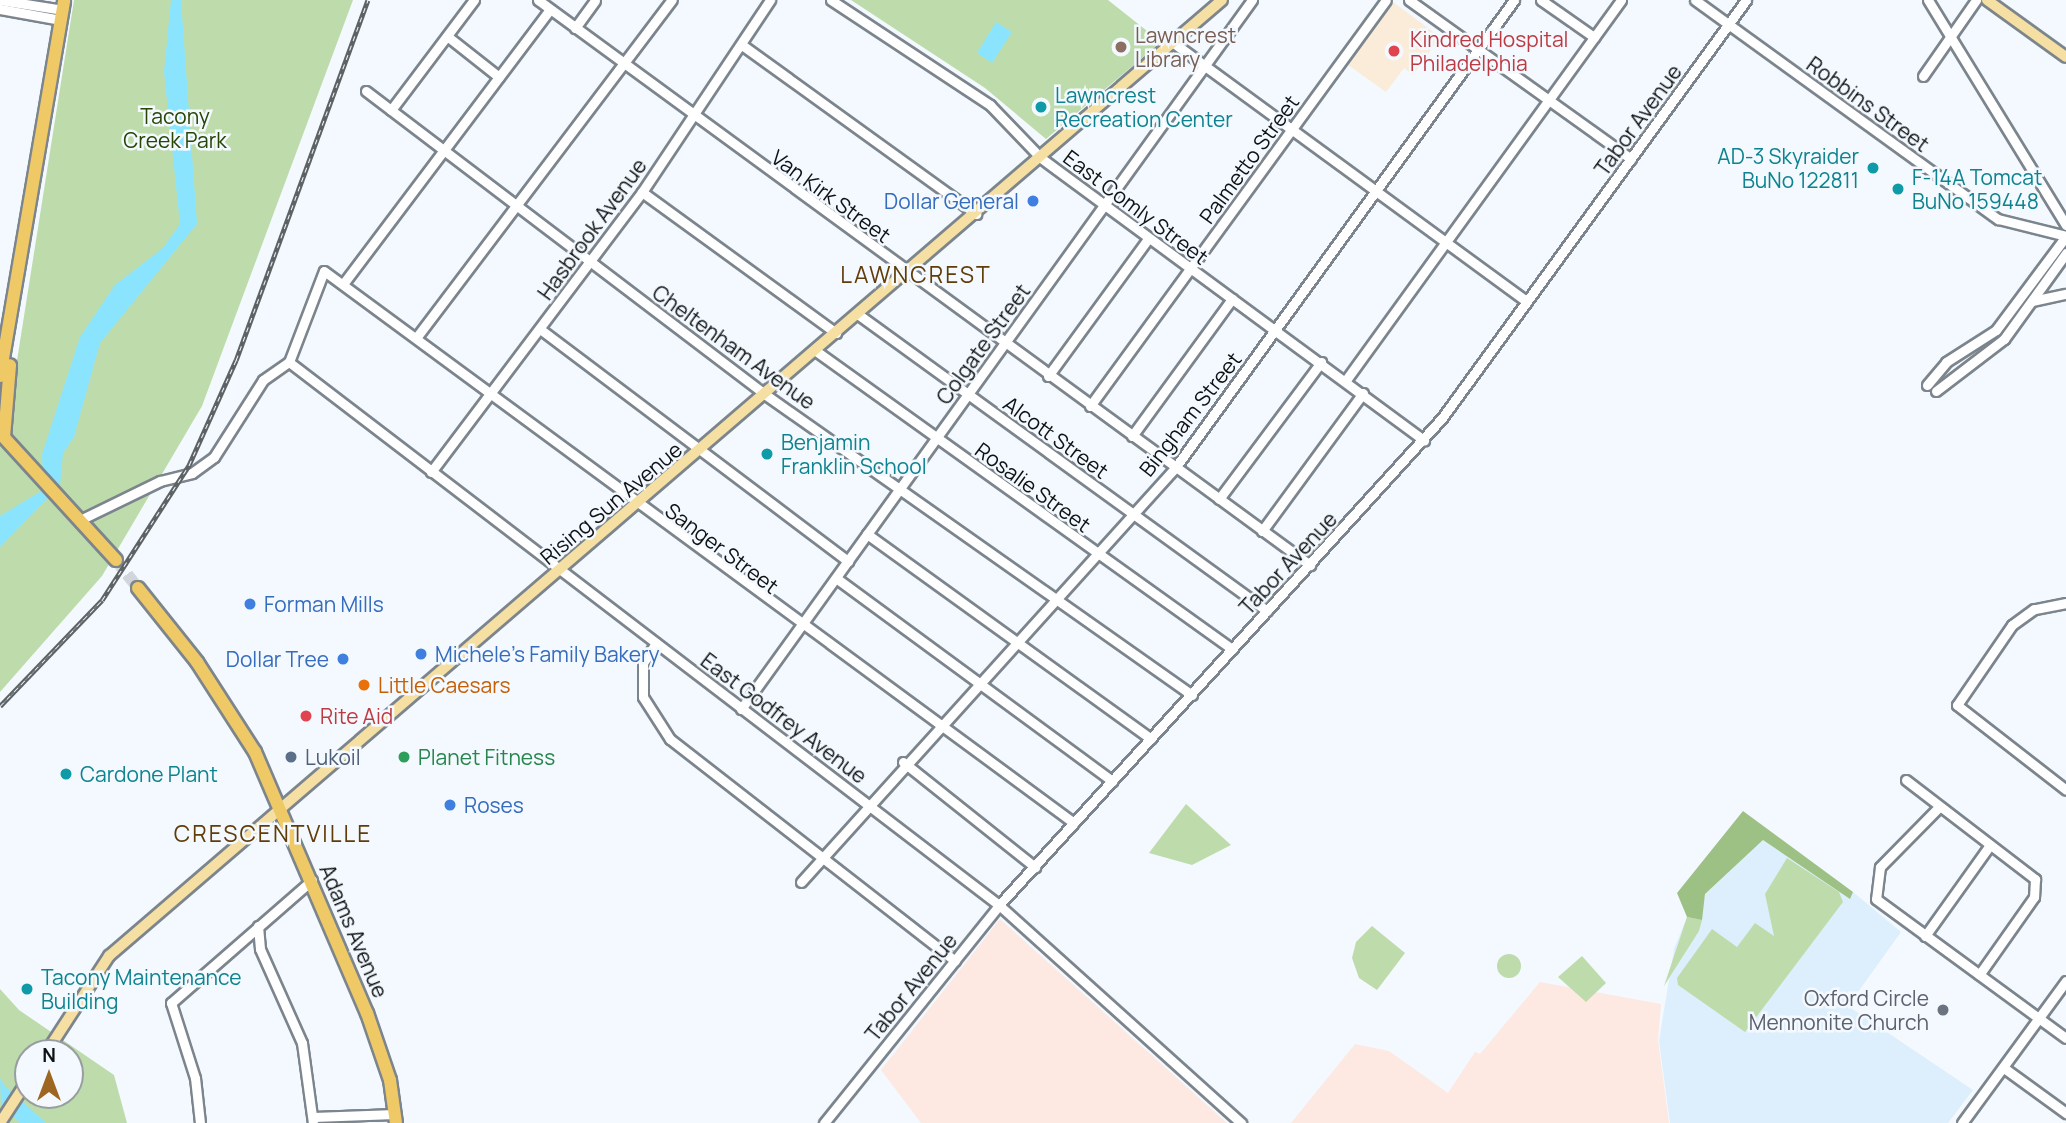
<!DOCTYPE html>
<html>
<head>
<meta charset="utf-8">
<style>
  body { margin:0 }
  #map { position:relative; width:2066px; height:1123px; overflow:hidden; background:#f3f9fe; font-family:Manrope,sans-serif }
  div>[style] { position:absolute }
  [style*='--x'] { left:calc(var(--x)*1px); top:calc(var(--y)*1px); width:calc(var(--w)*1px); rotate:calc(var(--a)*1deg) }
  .built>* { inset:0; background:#ddeffc }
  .industrial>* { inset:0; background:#fde9e1 }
  .medical>* { inset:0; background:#faecd8 }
  .green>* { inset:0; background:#bedcab }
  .round { border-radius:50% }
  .forest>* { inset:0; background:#9dc184 }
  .water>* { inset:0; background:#8be4fe }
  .highway-tunnel>* { height:12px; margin-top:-6px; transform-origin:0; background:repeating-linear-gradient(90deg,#d1d6db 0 12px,transparent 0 18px) }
  .roads { filter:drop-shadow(2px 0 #7c858d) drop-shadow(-2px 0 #7c858d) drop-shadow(0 2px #7c858d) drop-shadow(0 -2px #7c858d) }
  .minor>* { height:9px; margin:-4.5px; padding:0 4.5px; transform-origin:4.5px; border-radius:4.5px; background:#fff }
  .major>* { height:10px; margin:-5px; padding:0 5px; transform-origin:5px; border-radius:5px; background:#f5dfa3 }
  .highway>* { height:12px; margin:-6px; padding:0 6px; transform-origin:6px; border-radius:6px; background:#efc966 }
  .rail>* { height:4.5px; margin-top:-2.25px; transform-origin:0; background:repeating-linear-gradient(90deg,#f3f9fe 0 5px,#5d6265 0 10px); box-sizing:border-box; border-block:2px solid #5d6265 }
  .dots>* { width:19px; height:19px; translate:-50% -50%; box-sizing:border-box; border:4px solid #f3f9fe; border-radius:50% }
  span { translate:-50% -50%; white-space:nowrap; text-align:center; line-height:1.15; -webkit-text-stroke:5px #f3f9fe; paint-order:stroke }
  .education-label { font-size:21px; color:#785e54 }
  .left { translate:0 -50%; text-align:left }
  .health-label { font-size:21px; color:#be3a42 }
  .culture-label { font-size:21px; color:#0d838f }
  .right { translate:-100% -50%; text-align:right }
  .street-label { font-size:21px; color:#0e1214 }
  .park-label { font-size:21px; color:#264603 }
  .shop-label { font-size:21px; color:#366cbe }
  .food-label { font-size:21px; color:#c56008 }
  .service-label { font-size:21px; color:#4e5e75 }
  .leisure-label { font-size:21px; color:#27864d }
  .worship-label { font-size:21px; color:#5b616d }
  .neighbourhood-label { font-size:23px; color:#603c08; letter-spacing:2px }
  .north { position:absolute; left:14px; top:1039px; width:70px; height:70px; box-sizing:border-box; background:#f3f9fe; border:2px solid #979da0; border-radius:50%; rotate:0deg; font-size:19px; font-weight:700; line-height:28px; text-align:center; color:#0e1214 }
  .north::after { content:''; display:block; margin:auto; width:24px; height:32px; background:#9d6721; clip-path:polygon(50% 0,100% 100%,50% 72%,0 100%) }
</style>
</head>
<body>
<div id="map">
  <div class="built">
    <i style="clip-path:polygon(1763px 840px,1850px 898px,1853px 892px,1901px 932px,1848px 1006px,1973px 1090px,1948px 1123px,1670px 1123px,1659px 1041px,1674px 949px,1687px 917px,1701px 919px,1705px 894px)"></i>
  </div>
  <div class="industrial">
    <i style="clip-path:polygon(1000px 919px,1227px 1123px,921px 1123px,881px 1070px)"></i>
    <i style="clip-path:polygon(1540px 982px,1661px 1004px,1658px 1040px,1669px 1123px,1291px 1123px,1355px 1044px,1389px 1051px,1448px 1093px,1475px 1052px,1480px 1054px)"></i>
  </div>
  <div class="medical">
    <i style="clip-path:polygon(1393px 2px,1440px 37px,1413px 75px,1404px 68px,1386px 92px,1348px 65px)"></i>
  </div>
  <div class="green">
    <i style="clip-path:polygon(74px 0,353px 0,202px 406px,102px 576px,0 692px,0 407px,12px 392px)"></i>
    <i style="clip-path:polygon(851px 0,1108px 0,1161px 42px,1046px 139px,985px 88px)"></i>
    <i style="clip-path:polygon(1186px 804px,1231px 845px,1192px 865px,1149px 853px)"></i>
    <i style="clip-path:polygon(1787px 858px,1839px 892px,1843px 902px,1745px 1032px,1678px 985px,1677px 978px,1712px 929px,1737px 947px,1755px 923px,1774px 936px,1765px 894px)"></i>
    <i style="clip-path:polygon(1687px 917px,1702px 920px,1699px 931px,1664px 986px)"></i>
    <i style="clip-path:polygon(1372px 926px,1405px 953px,1377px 990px,1359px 978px,1352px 958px,1356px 942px)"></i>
    <i class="round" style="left:1497px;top:954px;width:24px;height:24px"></i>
    <i style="clip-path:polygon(1582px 956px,1606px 983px,1586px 1002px,1558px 977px)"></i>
    <i style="clip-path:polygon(evenodd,0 989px,19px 1010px,114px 1075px,127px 1123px,0 1123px,0 989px,28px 1053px,70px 1053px,70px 1095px,28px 1095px,28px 1053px)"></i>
  </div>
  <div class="forest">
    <i style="clip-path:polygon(1743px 811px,1853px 892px,1850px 899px,1763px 840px,1705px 894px,1702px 920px,1687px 917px,1677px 893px)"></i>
  </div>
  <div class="water">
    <i style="clip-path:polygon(171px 0,181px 0,197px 224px,100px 343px,74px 437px,63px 453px,60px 486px,0 547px,0 516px,43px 490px,42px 454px,80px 337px,115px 285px,163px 248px,180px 224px,164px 72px)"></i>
    <i style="clip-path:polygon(996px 22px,1012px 32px,992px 63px,977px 53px)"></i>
    <i style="clip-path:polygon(0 1078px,5px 1086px,46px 1123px,20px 1123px,1px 1105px)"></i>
  </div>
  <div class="highway-tunnel">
    <i style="--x:116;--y:560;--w:36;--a:52"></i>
  </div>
  <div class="roads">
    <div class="minor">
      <i style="--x:0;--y:0;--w:64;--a:9"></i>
      <i style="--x:538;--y:0;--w:957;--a:36.2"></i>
      <i style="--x:831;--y:0;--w:191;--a:33.4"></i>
      <i style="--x:990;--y:105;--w:74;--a:46.1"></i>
      <i style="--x:1041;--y:158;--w:476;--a:36.4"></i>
      <i style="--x:1409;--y:0;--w:273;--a:35.6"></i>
      <i style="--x:1541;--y:0;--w:65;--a:34.9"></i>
      <i style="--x:1695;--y:0;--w:374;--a:35.9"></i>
      <i style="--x:1998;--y:219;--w:70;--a:14"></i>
      <i style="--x:1928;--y:0;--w:264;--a:58.5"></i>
      <i style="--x:0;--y:9;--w:62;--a:10.2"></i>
      <i style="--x:575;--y:28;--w:34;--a:-54"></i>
      <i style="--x:447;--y:36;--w:66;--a:38.3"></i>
      <i style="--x:1175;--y:44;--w:436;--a:36.2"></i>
      <i style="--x:742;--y:45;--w:289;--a:35.8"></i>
      <i style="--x:1923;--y:76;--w:93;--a:-55.1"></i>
      <i style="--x:366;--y:91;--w:502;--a:37.23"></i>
      <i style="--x:766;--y:395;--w:521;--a:35.15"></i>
      <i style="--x:391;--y:110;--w:138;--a:-53"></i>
      <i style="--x:642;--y:192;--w:240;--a:36"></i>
      <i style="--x:343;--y:284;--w:344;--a:-53"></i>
      <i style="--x:2032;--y:301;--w:35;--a:-12"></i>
      <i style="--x:859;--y:315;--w:504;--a:35.96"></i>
      <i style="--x:540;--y:329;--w:386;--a:37"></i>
      <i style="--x:416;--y:338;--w:424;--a:-52.9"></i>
      <i style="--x:816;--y:351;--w:512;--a:35.62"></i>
      <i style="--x:289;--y:362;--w:894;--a:37.41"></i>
      <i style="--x:999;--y:905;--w:326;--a:42"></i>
      <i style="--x:1048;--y:376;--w:170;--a:-53.9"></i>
      <i style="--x:1346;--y:380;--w:469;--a:-54.1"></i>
      <i style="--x:1927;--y:385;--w:30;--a:-50"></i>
      <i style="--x:1946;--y:362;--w:59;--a:-32.6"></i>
      <i style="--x:1996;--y:330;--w:117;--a:-53.3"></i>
      <i style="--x:1936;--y:391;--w:86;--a:-37.4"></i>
      <i style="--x:2004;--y:339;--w:106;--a:-54.2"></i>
      <i style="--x:1090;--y:406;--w:502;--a:-53.91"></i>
      <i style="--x:1132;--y:436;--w:170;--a:-53.9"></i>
      <i style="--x:431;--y:472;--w:351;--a:-53"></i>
      <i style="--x:642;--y:192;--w:231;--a:-56.3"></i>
      <i style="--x:1219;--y:499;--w:171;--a:-53.3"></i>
      <i style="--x:82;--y:519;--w:87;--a:-26"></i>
      <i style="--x:160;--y:481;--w:33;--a:-14"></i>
      <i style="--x:192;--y:473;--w:27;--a:-36"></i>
      <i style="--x:214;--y:457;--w:91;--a:-57.5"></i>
      <i style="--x:263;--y:380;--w:32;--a:-35"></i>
      <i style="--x:289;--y:362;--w:97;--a:-69"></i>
      <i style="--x:324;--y:271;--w:931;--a:36.35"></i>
      <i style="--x:1262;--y:531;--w:171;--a:-53.8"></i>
      <i style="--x:867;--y:534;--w:350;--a:35.8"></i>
      <i style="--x:836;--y:578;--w:343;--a:36.3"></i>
      <i style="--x:2066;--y:603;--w:33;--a:169"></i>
      <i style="--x:2034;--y:609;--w:27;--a:144"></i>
      <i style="--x:2012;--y:625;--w:97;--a:124.5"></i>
      <i style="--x:1957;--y:705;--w:138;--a:37.9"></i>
      <i style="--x:656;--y:643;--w:24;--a:123"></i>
      <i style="--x:643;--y:663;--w:34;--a:90"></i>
      <i style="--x:643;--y:697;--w:50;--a:57.3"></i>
      <i style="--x:670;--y:739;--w:361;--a:37.9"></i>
      <i style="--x:741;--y:709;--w:874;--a:-54.22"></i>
      <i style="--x:903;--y:762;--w:169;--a:38.5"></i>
      <i style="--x:1906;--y:780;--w:163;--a:37.5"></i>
      <i style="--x:2035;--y:879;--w:18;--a:93"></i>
      <i style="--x:2034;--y:897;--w:95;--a:125.2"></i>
      <i style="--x:1938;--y:808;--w:83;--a:134.5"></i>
      <i style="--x:1880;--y:867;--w:32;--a:97"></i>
      <i style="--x:1876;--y:899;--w:235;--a:36.2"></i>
      <i style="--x:801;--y:882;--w:558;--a:-47.91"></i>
      <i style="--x:1175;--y:468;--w:578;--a:-54.08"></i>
      <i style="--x:258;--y:926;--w:23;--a:85"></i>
      <i style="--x:260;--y:949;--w:103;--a:65.9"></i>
      <i style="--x:302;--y:1043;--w:81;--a:82.2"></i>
      <i style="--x:1925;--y:936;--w:112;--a:-54.5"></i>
      <i style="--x:2004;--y:1068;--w:77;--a:36"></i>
      <i style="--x:313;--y:1117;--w:82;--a:-2.1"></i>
      <i style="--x:200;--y:1123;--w:45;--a:-96.3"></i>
      <i style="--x:195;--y:1078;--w:79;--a:-107.7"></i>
      <i style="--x:171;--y:1003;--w:187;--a:-41.1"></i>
      <i style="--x:824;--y:1123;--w:280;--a:-51.2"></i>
      <i style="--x:999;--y:905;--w:658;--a:-47.71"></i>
      <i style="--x:1442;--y:418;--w:517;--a:-53.97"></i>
      <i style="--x:1962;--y:1123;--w:176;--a:-53.8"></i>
    </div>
    <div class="major">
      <i style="--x:1987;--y:0;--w:97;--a:35.8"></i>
      <i style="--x:46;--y:1053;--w:116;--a:-57"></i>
      <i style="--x:109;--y:956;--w:1467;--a:-40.66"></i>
      <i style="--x:0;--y:1123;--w:51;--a:-56.9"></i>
    </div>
    <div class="highway">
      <i style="--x:0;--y:376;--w:381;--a:-80.3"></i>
      <i style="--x:0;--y:433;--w:172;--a:47.6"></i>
      <i style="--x:4;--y:437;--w:72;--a:-85.2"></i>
      <i style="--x:138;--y:588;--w:95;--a:51.4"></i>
      <i style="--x:197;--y:662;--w:107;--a:57.2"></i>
      <i style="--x:255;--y:752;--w:284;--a:66.8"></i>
      <i style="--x:367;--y:1013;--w:71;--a:71.1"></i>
      <i style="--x:390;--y:1080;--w:43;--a:82.1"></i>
    </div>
  </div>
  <div class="rail">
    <i style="--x:0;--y:706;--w:147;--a:-46.1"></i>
    <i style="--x:102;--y:600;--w:161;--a:-57.2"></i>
    <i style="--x:189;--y:465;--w:115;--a:-65.9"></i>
    <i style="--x:236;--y:360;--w:383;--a:-69.9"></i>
  </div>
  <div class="dots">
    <i style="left:1121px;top:47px;background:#8d6e63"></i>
    <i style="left:1394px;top:51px;background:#e0444e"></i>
    <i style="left:1041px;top:107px;background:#0f9aa8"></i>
    <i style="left:1873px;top:168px;background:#0f9aa8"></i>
    <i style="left:1898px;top:189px;background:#0f9aa8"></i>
    <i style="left:1033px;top:201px;background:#3f7fe0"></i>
    <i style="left:767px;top:454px;background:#0f9aa8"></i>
    <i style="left:250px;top:604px;background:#3f7fe0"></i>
    <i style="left:421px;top:654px;background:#3f7fe0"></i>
    <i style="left:343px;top:659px;background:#3f7fe0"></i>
    <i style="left:364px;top:685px;background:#e8710a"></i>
    <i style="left:306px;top:716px;background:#e0444e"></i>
    <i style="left:291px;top:757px;background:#5c6f8a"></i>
    <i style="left:404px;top:757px;background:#2e9e5b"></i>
    <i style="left:66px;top:774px;background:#0f9aa8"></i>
    <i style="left:450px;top:805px;background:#3f7fe0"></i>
    <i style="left:27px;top:989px;background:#0f9aa8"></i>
    <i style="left:1943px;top:1010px;background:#6b7280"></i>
  </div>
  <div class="education-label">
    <span class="left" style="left:1135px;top:47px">Lawncrest<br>Library</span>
  </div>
  <div class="health-label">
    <span class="left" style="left:1410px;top:51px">Kindred Hospital<br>Philadelphia</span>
    <span class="left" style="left:320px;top:716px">Rite Aid</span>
  </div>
  <div class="culture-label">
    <span class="left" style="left:1055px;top:107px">Lawncrest<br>Recreation Center</span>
    <span class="right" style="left:1859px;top:168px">AD-3 Skyraider<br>BuNo 122811</span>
    <span class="left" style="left:1912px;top:189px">F-14A Tomcat<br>BuNo 159448</span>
    <span class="left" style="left:781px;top:454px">Benjamin<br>Franklin School</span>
    <span class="left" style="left:80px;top:774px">Cardone Plant</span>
    <span class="left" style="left:41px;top:989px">Tacony Maintenance<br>Building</span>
  </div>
  <div class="street-label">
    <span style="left:1868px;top:104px;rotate:36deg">Robbins Street</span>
    <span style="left:1638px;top:120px;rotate:-54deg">Tabor Avenue</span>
    <span style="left:1249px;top:159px;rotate:-54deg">Palmetto Street</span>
    <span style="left:831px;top:196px;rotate:36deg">Van Kirk Street</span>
    <span style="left:1136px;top:207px;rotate:37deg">East Comly Street</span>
    <span style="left:592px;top:229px;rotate:-54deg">Hasbrook Avenue</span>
    <span style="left:983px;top:344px;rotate:-54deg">Colgate Street</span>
    <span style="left:734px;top:347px;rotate:36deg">Cheltenham Avenue</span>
    <span style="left:1190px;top:414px;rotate:-52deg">Bingham Street</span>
    <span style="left:1056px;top:437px;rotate:36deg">Alcott Street</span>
    <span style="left:1033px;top:487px;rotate:36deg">Rosalie Street</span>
    <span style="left:611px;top:503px;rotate:-40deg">Rising Sun Avenue</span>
    <span style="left:722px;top:548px;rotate:37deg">Sanger Street</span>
    <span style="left:1288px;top:563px;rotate:-47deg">Tabor Avenue</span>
    <span style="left:784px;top:718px;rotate:37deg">East Godfrey Avenue</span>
    <span style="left:354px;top:931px;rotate:67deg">Adams Avenue</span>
    <span style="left:911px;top:987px;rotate:-51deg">Tabor Avenue</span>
  </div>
  <div class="park-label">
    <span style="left:175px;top:128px">Tacony<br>Creek Park</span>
  </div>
  <div class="shop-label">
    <span class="right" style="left:1019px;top:201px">Dollar General</span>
    <span class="left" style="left:264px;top:604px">Forman Mills</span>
    <span class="left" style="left:435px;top:654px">Michele's Family Bakery</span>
    <span class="right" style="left:329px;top:659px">Dollar Tree</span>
    <span class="left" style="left:464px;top:805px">Roses</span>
  </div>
  <div class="food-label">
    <span class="left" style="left:378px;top:685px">Little Caesars</span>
  </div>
  <div class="service-label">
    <span class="left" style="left:305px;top:757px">Lukoil</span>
  </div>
  <div class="leisure-label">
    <span class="left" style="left:418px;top:757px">Planet Fitness</span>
  </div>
  <div class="worship-label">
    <span class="right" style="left:1929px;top:1010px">Oxford Circle<br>Mennonite Church</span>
  </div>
  <div class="neighbourhood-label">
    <span style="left:916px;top:274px">LAWNCREST</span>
    <span style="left:273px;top:833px">CRESCENTVILLE</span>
  </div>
  <div class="north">N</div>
</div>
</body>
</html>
